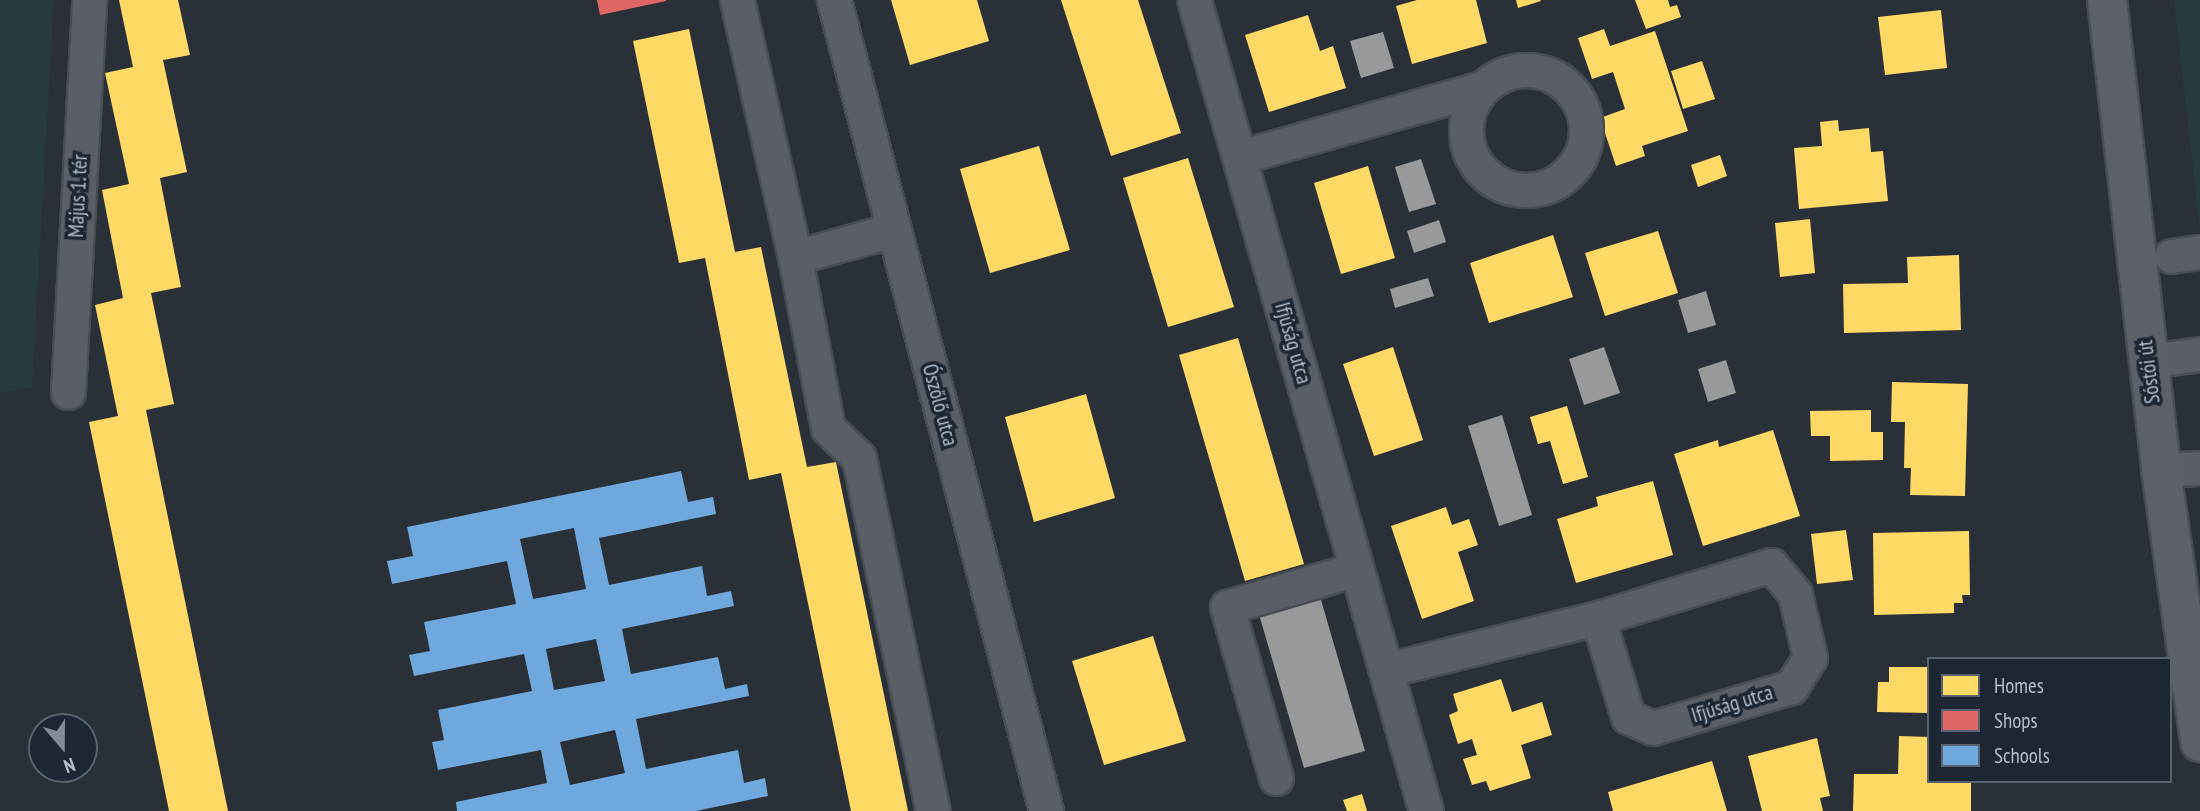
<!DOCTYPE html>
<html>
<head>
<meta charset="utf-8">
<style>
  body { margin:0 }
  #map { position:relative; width:2200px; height:811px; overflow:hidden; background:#2a3038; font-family:"PT Sans Narrow",sans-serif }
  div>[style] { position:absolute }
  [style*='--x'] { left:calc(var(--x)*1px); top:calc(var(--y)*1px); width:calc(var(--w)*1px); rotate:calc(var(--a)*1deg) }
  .green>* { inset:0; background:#273a3e }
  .homes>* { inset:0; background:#ffd966 }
  .shops>* { inset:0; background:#e06666 }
  .schools>* { inset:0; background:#6fa8dc }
  .industry>* { inset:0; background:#999 }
  .roads { filter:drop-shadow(2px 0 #484c53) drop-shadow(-2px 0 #484c53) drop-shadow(0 2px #484c53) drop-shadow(0 -2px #484c53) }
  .minor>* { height:33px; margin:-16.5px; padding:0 16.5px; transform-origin:16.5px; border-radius:16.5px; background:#5a5e66 }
  .minor>.ring { margin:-16.5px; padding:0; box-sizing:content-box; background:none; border:33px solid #5a5e66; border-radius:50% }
  .major>* { height:38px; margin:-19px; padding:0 19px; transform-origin:19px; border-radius:19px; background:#5c6168 }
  span { translate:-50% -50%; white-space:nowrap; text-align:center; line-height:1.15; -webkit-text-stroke:7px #1d2633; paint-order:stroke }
  .street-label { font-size:21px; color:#b4bcc9 }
  .legend { position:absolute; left:1927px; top:657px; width:245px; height:126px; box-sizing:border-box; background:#1d2633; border:2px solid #59626f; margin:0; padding:9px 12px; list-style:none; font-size:21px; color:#b4bcc9 }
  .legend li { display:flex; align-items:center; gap:14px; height:35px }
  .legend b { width:35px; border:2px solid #59626f }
  .north { position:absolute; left:28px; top:713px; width:70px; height:70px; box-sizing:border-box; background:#1d2633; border:2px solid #59626f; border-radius:50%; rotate:160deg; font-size:19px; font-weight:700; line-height:28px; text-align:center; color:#b4bcc9 }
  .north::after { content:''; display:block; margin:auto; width:24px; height:32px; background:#848b96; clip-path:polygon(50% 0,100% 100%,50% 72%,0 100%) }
</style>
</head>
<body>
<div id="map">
  <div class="green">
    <i style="clip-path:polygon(0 0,54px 0,32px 388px,0 393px)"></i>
    <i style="clip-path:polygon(2174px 0,2200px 0,2200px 232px)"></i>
  </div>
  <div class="homes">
    <i style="clip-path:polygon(119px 0,178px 0,190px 55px,163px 60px,187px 172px,160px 178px,181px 287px,151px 293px,174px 404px,146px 410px,228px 811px,169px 811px,89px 422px,118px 416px,95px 305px,123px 298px,102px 190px,129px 184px,105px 73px,133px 67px)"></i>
    <i style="clip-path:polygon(891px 0,977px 0,989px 41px,910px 65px)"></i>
    <i style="clip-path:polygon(1061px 0,1138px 0,1181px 133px,1111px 156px)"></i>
    <i style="clip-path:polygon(1417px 0,1476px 0,1487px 43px,1412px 64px,1396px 6px)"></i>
    <i style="clip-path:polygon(1516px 0,1540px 0,1541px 1px,1518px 8px)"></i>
    <i style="clip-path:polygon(1635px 0,1668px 0,1670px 7px,1677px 5px,1681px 17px,1646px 29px)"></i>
    <i style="clip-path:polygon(1941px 10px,1947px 68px,1885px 75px,1878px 17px)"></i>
    <i style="clip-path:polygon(1308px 15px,1320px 51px,1333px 46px,1346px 88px,1269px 112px,1245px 35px)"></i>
    <i style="clip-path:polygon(689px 29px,735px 252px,761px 247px,807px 467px,836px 462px,908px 811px,851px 811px,781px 473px,749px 480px,705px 258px,679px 263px,633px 41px)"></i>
    <i style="clip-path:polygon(1604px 29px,1610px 46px,1655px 31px,1688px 131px,1642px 146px,1645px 156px,1616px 166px,1600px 118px,1625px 109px,1613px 72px,1592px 79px,1578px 38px)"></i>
    <i style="clip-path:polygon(1702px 61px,1715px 99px,1683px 109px,1671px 71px)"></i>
    <i style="clip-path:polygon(1838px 120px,1839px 131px,1869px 128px,1871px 152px,1883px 151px,1888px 201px,1799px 209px,1794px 148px,1822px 146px,1820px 122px)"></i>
    <i style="clip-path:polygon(1039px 146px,1070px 250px,990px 273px,960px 169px)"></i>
    <i style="clip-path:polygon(1720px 155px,1727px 176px,1698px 187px,1691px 165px)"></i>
    <i style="clip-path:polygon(1188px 158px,1234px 307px,1168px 327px,1123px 178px)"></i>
    <i style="clip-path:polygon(1368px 166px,1395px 258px,1341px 274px,1314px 183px)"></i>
    <i style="clip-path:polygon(1810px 219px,1815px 273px,1780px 277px,1775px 223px)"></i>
    <i style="clip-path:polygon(1658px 231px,1678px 293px,1605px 316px,1585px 253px)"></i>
    <i style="clip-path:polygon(1553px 235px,1573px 297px,1489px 323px,1470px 263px)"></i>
    <i style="clip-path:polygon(1959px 255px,1961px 330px,1844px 333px,1843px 284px,1908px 283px,1907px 257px)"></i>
    <i style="clip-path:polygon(1238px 338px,1304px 564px,1245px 581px,1179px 355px)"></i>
    <i style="clip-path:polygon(1393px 347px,1423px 440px,1374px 456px,1343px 364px)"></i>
    <i style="clip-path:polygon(1892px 382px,1968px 384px,1965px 496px,1910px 495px,1911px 468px,1904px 468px,1905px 422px,1891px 422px)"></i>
    <i style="clip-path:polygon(1086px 394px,1115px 498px,1034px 522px,1005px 417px)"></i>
    <i style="clip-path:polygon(1567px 406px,1588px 477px,1563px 484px,1550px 441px,1538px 444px,1530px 417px)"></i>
    <i style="clip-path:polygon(1871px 410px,1871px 432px,1883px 432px,1883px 460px,1830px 461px,1830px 436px,1811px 436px,1810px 411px)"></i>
    <i style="clip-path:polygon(1773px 430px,1800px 516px,1703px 546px,1674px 454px,1718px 440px,1719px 447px)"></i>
    <i style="clip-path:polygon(1653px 481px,1673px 555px,1576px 583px,1557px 519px,1598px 506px,1596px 497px)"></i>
    <i style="clip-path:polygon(1446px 507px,1452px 525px,1469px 519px,1478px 545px,1458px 552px,1474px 601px,1422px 619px,1391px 526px)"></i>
    <i style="clip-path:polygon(1846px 530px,1853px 580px,1817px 584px,1811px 534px)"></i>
    <i style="clip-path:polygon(1969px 531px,1970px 595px,1962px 595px,1963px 603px,1954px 603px,1954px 613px,1874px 615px,1873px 533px)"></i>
    <i style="clip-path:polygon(1153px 636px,1186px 741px,1104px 765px,1072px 661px)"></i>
    <i style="clip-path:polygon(1889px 667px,1929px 667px,1929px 713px,1877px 712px,1878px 682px,1889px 682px)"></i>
    <i style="clip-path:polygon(1501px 679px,1512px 712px,1542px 702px,1552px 735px,1521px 745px,1531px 778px,1490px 791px,1486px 781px,1472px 785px,1463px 759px,1477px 755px,1472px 739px,1458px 744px,1449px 715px,1458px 711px,1453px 694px)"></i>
    <i style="clip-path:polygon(1899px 736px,1929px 737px,1929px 781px,1971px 781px,1971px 811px,1853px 811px,1854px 774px,1898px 774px)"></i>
    <i style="clip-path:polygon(1817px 738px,1830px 796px,1820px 798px,1823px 811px,1762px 811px,1748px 756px)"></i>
    <i style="clip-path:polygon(1712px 761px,1727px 811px,1613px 811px,1608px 792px)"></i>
    <i style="clip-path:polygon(1362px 794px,1367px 811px,1347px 811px,1343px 800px)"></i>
  </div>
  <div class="shops">
    <i style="clip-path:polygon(597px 0,666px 0,666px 1px,600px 15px)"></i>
  </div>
  <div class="schools">
    <i style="clip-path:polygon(evenodd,681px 471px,688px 502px,713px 497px,716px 514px,599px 538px,609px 585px,702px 566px,707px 596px,731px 591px,734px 606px,622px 629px,631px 674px,718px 657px,725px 689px,747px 684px,749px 696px,636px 719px,646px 769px,738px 750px,744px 783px,765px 778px,768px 796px,696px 811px,457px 811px,456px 802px,547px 783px,541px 750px,438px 770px,432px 742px,444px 740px,438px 710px,532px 691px,524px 654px,414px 676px,409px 655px,430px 651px,424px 622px,516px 604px,507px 561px,392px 584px,387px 561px,413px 556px,407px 527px,681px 471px,574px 528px,586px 589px,533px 599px,520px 539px,574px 528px,681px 471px,596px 639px,605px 681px,554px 690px,546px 649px,596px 639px,681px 471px,615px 730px,625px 773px,570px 785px,560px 742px,615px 730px)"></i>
  </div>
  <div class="industry">
    <i style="clip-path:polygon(1383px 32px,1394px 68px,1361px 78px,1350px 41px)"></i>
    <i style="clip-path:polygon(1421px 159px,1436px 204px,1409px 212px,1395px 167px)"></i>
    <i style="clip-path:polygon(1439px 220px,1446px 242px,1414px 253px,1407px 231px)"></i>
    <i style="clip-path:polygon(1428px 278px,1434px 296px,1395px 308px,1390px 289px)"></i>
    <i style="clip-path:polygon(1706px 291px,1716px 325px,1688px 333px,1678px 300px)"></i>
    <i style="clip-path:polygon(1604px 347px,1620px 393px,1584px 405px,1569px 359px)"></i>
    <i style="clip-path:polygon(1726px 360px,1736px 393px,1708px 402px,1698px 369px)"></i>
    <i style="clip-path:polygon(1502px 415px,1532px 515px,1499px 526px,1468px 426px)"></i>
    <i style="clip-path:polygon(1319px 593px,1365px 751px,1304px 768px,1258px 611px)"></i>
  </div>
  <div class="roads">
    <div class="minor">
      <i style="--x:737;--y:0;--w:263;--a:77.3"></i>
      <i style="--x:834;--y:0;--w:838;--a:75.35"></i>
      <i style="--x:1194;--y:0;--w:844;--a:74.04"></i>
      <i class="ring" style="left:1466px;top:70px;width:87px;height:87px"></i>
      <i style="--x:1240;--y:157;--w:252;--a:-15.9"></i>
      <i style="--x:893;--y:230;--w:102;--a:164.6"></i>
      <i style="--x:795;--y:257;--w:174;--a:79.1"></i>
      <i style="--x:828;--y:428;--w:43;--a:44.1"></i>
      <i style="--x:859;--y:458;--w:361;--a:78.2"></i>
      <i style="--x:2171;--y:256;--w:29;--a:-8"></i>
      <i style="--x:2148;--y:361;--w:52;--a:-7.7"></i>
      <i style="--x:68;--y:392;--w:393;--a:-86.9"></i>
      <i style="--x:2161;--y:470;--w:39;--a:-3"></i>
      <i style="--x:1386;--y:670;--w:218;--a:-13.8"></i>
      <i style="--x:1598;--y:618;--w:181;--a:-17"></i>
      <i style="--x:1771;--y:565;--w:38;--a:50"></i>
      <i style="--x:1795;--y:594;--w:65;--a:76.6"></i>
      <i style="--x:1810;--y:657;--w:36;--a:122"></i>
      <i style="--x:1791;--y:687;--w:144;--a:163.5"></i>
      <i style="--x:1653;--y:728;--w:27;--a:-156"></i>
      <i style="--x:1628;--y:717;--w:103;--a:-106.9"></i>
      <i style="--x:1276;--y:778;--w:178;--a:-106"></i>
      <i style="--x:1227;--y:607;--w:135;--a:-16.3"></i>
    </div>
    <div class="major">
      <i style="--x:2107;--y:0;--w:473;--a:83.4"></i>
      <i style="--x:2161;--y:470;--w:275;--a:81.8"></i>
    </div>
  </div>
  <div class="street-label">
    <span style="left:78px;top:196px;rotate:-87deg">Május 1. tér</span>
    <span style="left:1293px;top:343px;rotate:74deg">Ifjúság utca</span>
    <span style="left:2149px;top:372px;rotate:-97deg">Sóstói út</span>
    <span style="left:940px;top:405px;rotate:75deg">Ószőlő utca</span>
    <span style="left:1732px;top:704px;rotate:-17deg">Ifjúság utca</span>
  </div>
  <ul class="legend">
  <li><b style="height:19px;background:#ffd966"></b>Homes</li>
  <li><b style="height:19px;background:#e06666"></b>Shops</li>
  <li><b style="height:19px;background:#6fa8dc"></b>Schools</li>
  </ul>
  <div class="north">N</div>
</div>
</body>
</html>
